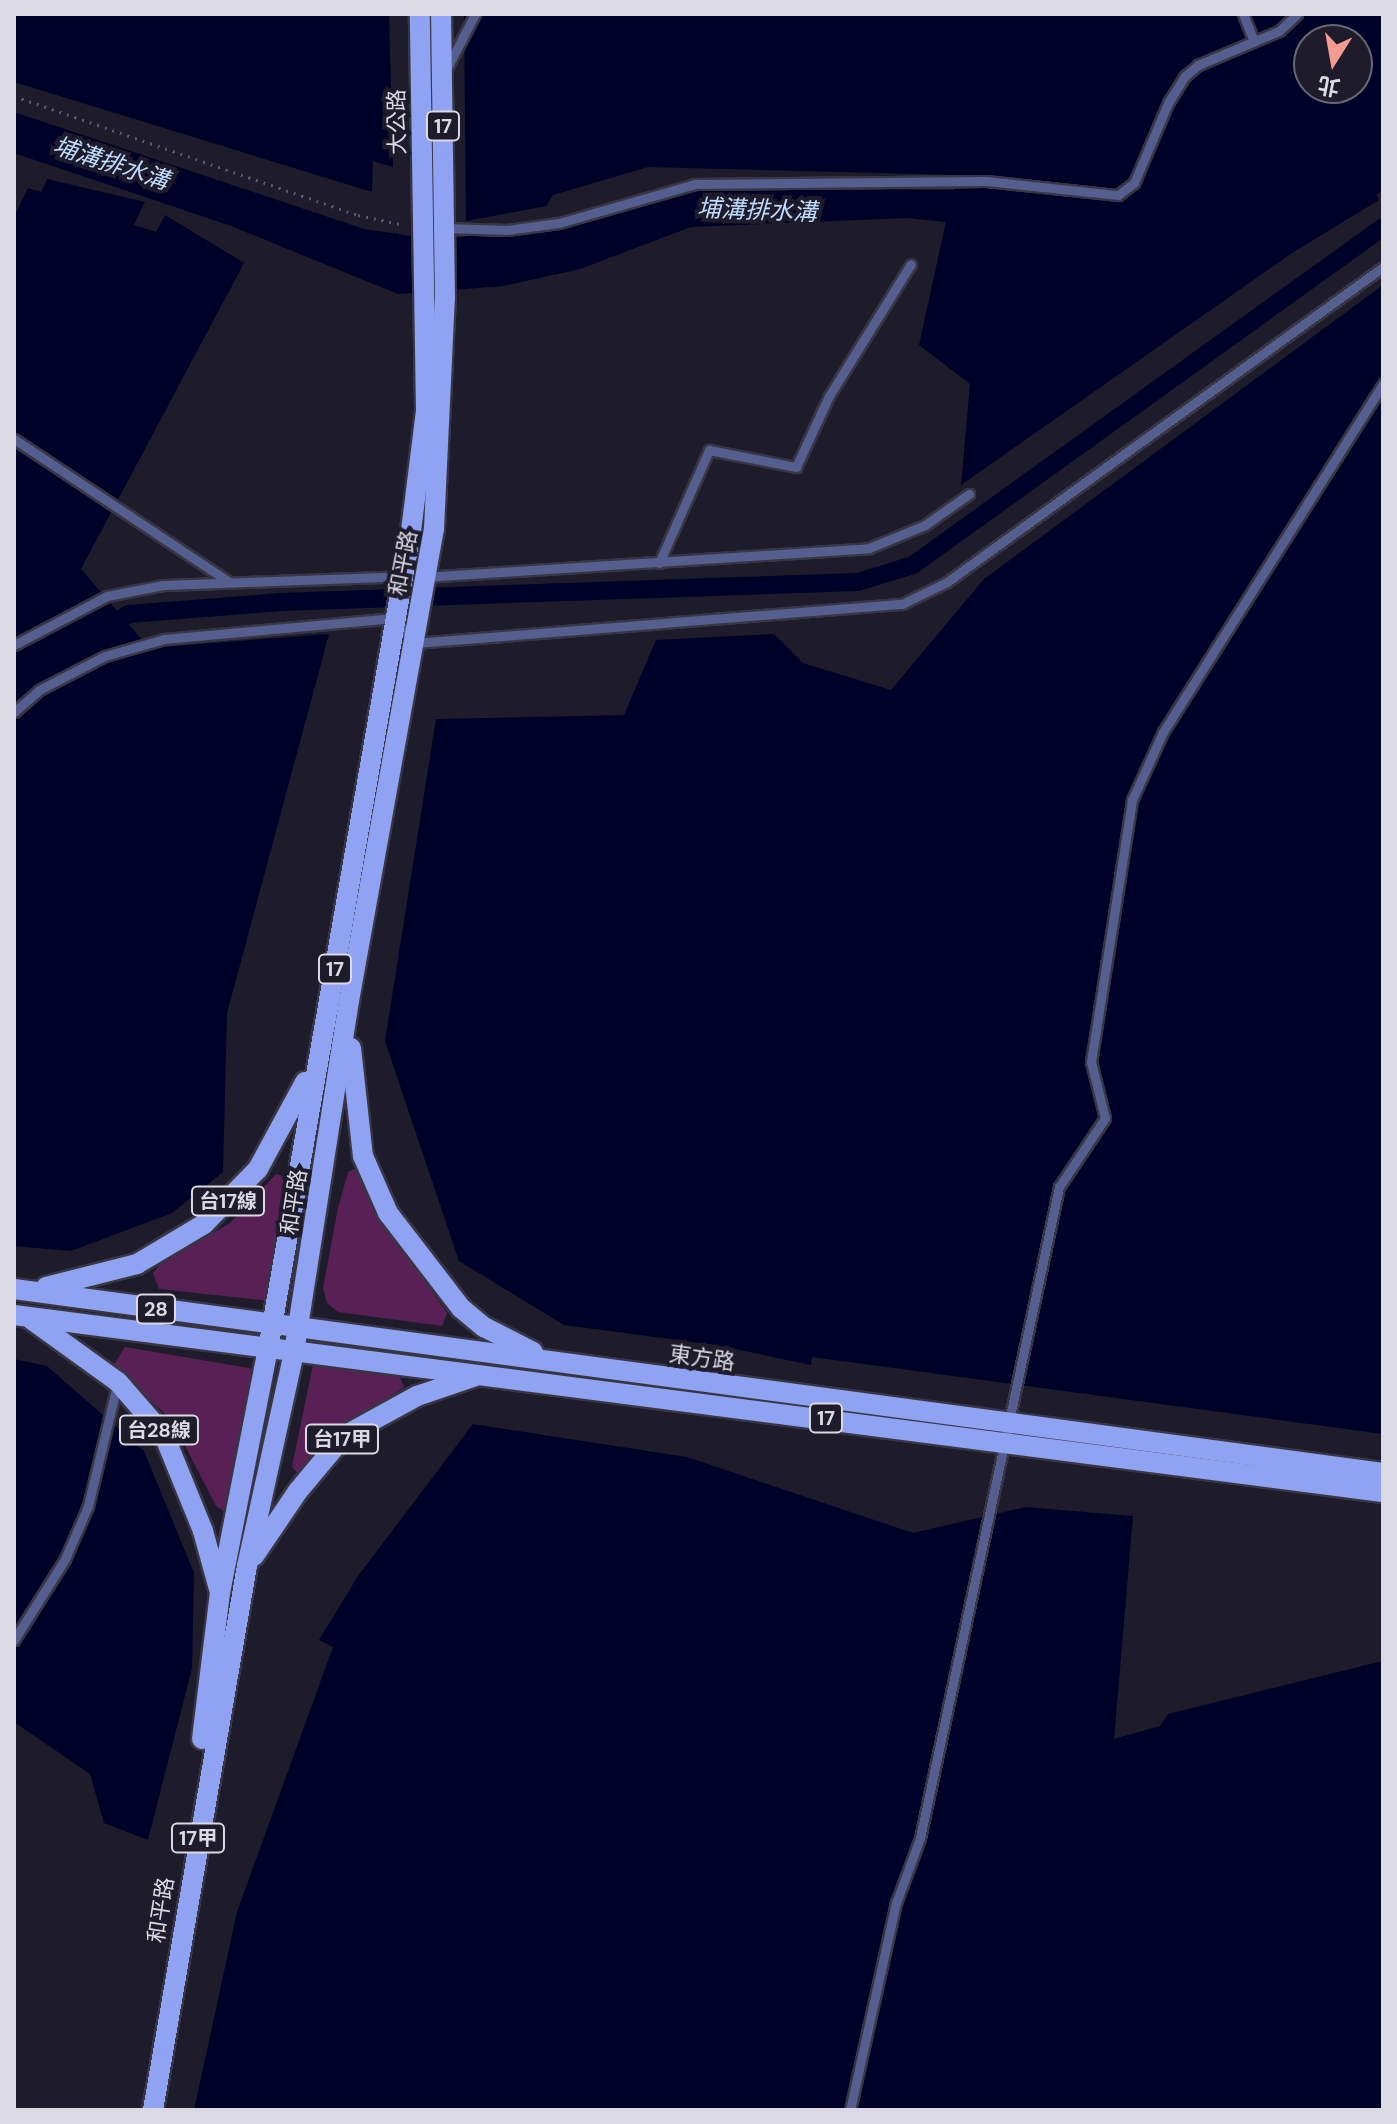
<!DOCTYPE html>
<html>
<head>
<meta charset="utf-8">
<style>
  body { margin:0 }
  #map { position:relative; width:1397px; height:2124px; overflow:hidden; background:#1e1b2a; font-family:"DM Sans","Noto Sans TC",sans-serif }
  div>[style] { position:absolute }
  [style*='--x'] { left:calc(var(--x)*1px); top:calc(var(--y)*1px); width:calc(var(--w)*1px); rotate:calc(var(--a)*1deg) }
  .green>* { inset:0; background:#582054 }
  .water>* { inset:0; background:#000129 }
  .canal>* { height:18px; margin:-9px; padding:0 9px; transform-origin:9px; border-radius:9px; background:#000129 }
  .path>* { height:3px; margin-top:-1.5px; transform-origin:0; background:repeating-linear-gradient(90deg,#5c5967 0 2px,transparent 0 8px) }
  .roads { filter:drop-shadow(2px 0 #383644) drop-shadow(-2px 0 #383644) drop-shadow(0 2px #383644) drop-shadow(0 -2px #383644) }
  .service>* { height:9px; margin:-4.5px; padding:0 4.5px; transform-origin:4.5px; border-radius:4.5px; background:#545f8f }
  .primary>* { height:20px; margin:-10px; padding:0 10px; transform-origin:10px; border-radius:10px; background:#90a2f2 }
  span { translate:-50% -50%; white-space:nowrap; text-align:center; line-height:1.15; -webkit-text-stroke:8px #1e1b2a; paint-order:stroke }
  .shield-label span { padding:2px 6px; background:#1e1b2a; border:2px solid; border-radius:6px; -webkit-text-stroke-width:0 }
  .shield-label { font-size:20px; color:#dbd9e4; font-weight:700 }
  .street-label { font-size:22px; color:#dbd9e4 }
  .water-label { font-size:24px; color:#bfdbfe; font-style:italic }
  .frame { position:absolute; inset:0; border:16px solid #dbd9e4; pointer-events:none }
  .north { position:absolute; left:1293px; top:24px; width:80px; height:80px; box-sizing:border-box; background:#1e1b2a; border:2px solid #6a6774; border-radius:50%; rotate:191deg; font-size:22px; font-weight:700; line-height:32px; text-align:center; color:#dbd9e4 }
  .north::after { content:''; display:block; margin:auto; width:28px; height:36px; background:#f59c92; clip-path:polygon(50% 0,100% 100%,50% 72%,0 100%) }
</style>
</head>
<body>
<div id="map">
  <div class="green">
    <i style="clip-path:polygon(357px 1168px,385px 1225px,447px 1313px,442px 1326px,338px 1312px,327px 1303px,323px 1288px,338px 1208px,348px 1172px)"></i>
    <i style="clip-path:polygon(276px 1174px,290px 1178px,269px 1301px,159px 1289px,153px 1273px,160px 1265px,230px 1223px)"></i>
    <i style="clip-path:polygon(125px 1347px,255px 1369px,227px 1513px,216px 1506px,173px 1422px,114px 1364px)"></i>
    <i style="clip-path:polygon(313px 1364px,399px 1375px,404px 1387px,347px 1426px,300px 1476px,292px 1467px)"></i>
  </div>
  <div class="water">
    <i style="clip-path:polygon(14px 14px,389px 14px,393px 167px,373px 161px,372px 192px,14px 82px)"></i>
    <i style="clip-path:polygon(evenodd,464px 14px,1383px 14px,1383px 190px,1376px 195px,1379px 200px,1292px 253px,961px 485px,970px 384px,919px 345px,946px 222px,907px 218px,691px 227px,580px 269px,504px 286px,398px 294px,231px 226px,14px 153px,14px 112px,364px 229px,439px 240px,555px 225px,682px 189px,954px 190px,957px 175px,648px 167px,553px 195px,546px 206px,466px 221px,464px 14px,1309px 40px,1357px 40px,1357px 88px,1309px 88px,1309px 40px)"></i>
    <i style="clip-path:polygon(47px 179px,145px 202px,134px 225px,156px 232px,165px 215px,244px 263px,81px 569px,149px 648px,329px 634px,227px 1013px,223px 1172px,172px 1213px,71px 1251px,14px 1246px,14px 217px,28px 188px,41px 192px)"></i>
    <i style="clip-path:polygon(1383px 285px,1383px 1434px,812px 1357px,811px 1365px,716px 1345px,564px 1325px,459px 1261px,385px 1041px,436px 719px,624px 715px,656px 640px,774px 634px,803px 663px,891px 690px,984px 579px)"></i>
    <i style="clip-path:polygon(14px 1359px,47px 1366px,144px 1451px,194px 1573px,192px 1668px,148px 1840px,104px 1823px,90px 1774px,14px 1722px)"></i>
    <i style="clip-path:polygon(473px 1424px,687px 1457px,913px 1533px,1026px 1507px,1133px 1516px,1114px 1739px,1160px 1726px,1168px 1714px,1383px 1661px,1383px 2110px,194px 2110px,237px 1912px,333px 1647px,319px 1640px,358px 1576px)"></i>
  </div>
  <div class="canal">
    <i style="--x:104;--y:630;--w:30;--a:-33"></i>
    <i style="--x:129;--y:614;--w:152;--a:-4.5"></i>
    <i style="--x:281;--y:602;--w:577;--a:-1.99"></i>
    <i style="--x:858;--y:582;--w:58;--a:-17.2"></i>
    <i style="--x:913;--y:565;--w:579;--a:-35.72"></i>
  </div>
  <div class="path">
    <i style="--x:14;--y:96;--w:364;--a:19.1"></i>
    <i style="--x:358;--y:215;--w:48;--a:12"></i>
  </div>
  <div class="roads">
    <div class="service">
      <i style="--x:1243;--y:14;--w:29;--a:68"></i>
      <i style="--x:447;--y:68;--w:61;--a:-62.6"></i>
      <i style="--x:445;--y:228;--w:62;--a:1.8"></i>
      <i style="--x:507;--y:230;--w:52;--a:-7.7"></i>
      <i style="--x:559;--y:223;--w:141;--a:-16"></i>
      <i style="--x:695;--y:184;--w:291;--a:-0.6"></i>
      <i style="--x:986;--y:181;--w:133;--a:6.1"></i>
      <i style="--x:1118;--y:195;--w:20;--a:-37"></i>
      <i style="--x:1134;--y:183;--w:87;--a:-67"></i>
      <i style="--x:1168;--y:103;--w:32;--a:-58"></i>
      <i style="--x:1185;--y:76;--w:17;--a:-40"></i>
      <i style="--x:1198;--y:65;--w:88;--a:-22.8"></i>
      <i style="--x:1279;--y:31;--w:25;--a:-43"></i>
      <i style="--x:14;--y:439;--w:258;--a:33.6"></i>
      <i style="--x:659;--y:563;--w:124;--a:-66.1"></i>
      <i style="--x:709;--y:450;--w:89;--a:11.1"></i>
      <i style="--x:796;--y:467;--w:78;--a:-65.1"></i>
      <i style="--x:829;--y:396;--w:155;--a:-58.2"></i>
      <i style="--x:424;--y:577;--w:446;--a:-3.7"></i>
      <i style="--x:869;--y:548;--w:61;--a:-22.3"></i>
      <i style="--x:925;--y:525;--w:54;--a:-35.2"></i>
      <i style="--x:14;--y:645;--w:105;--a:-27.8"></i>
      <i style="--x:107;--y:596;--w:57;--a:-11.1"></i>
      <i style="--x:163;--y:585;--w:242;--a:-2.1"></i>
      <i style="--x:14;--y:712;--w:33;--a:-41"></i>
      <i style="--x:39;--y:690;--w:74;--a:-27.3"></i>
      <i style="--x:105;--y:656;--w:61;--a:-16.1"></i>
      <i style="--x:164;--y:639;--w:231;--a:-5.2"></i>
      <i style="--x:394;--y:618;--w:33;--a:50"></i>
      <i style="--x:415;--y:643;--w:489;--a:-4.6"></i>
      <i style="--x:902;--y:604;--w:50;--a:-26.1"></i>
      <i style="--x:947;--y:582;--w:538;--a:-35.85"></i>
      <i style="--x:14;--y:1640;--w:96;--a:-57.8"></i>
      <i style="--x:65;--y:1559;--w:58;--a:-66.5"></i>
      <i style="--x:88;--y:1506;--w:124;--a:-76.5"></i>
      <i style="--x:850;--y:2110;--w:212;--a:-77.5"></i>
      <i style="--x:896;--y:1903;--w:69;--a:-69.7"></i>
      <i style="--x:920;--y:1838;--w:666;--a:-77.95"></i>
      <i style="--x:1059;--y:1187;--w:83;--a:-56.3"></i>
      <i style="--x:1105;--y:1118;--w:58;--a:-104"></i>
      <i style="--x:1091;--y:1062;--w:265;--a:-81.1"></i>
      <i style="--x:1132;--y:800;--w:75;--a:-65.5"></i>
      <i style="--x:1163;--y:732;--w:412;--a:-57.7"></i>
    </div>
    <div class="primary">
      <i style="--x:351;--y:1048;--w:109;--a:83.7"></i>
      <i style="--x:363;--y:1156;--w:62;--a:66.3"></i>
      <i style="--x:388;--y:1213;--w:120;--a:52.5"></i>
      <i style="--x:461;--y:1308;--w:30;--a:40"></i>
      <i style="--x:484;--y:1327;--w:55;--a:27"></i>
      <i style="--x:46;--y:1287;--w:94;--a:-14.2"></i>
      <i style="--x:137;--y:1264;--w:78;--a:-30.8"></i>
      <i style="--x:204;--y:1224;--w:77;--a:-45.5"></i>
      <i style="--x:258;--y:1169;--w:99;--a:-61.6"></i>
      <i style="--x:14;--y:1289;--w:1381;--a:7.65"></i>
      <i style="--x:14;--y:1315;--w:1380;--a:7.37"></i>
      <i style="--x:32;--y:1320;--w:106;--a:35.8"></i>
      <i style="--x:118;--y:1382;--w:70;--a:49"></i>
      <i style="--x:164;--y:1435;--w:104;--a:67.9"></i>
      <i style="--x:203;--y:1531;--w:60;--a:74.6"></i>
      <i style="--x:254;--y:1556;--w:78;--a:-55.9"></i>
      <i style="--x:298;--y:1491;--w:72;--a:-50.1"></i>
      <i style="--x:344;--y:1436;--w:83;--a:-28.7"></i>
      <i style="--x:417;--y:1396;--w:62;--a:-18.7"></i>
      <i style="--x:202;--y:1739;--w:147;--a:-83"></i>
      <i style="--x:220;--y:1593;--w:249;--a:-78.9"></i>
      <i style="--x:268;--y:1349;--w:830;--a:-80.08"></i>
      <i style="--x:411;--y:531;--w:121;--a:-82.9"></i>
      <i style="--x:426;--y:411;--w:397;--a:-90.9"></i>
      <i style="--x:153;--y:2110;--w:552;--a:-80.2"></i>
      <i style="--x:247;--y:1566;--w:219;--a:-77.6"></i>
      <i style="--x:294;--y:1352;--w:355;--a:-81.1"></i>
      <i style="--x:349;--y:1001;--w:480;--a:-79.8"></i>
      <i style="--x:434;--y:529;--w:231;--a:-87.3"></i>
      <i style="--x:445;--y:298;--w:284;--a:-90.8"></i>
    </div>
  </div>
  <div class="shield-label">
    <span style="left:443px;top:126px">17</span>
    <span style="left:335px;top:969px">17</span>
    <span style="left:228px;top:1201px">台17線</span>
    <span style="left:156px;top:1309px">28</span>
    <span style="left:826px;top:1418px">17</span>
    <span style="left:159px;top:1430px">台28線</span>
    <span style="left:342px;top:1439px">台17甲</span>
    <span style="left:198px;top:1838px">17甲</span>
  </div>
  <div class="street-label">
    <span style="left:397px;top:122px;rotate:-91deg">大公路</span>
    <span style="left:403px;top:563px;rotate:-79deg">和平路</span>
    <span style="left:294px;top:1202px;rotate:-81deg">和平路</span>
    <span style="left:702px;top:1358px;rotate:8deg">東方路</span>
    <span style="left:161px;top:1910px;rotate:-81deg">和平路</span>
  </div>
  <div class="water-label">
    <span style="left:111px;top:163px;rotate:18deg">埔溝排水溝</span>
    <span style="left:757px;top:210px;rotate:2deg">埔溝排水溝</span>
  </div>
  <div class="frame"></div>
  <div class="north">北</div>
</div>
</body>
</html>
